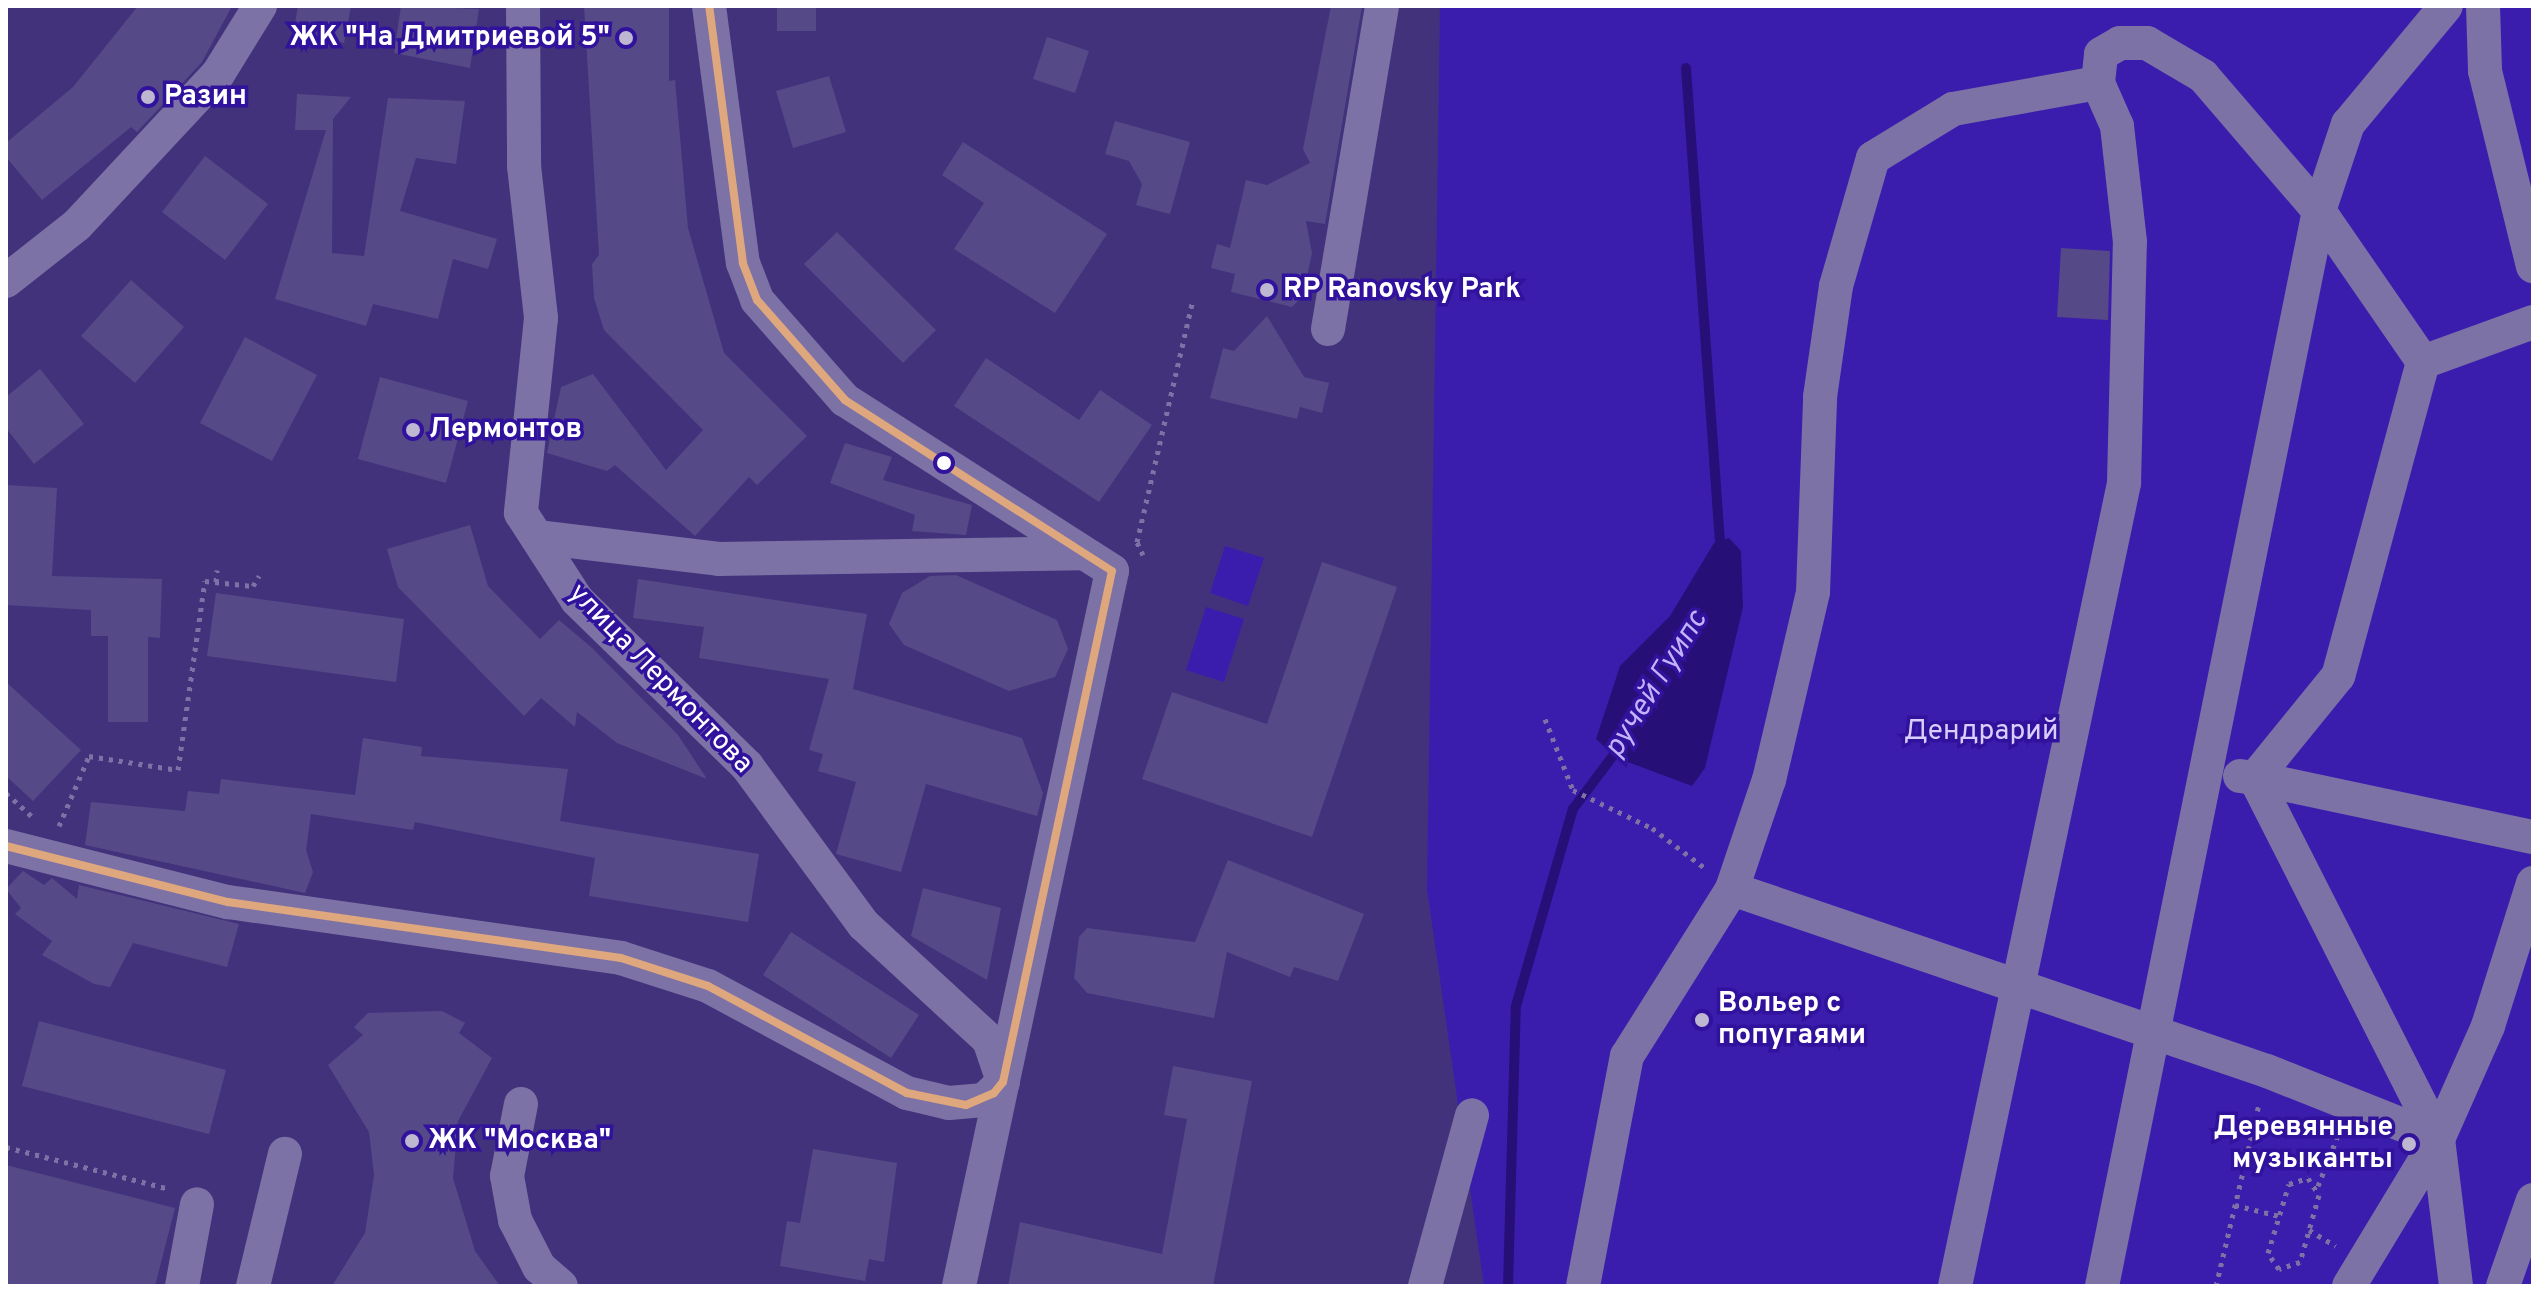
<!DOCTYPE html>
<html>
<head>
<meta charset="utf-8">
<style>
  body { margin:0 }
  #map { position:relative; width:2539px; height:1292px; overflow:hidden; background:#42327c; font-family:Overpass,sans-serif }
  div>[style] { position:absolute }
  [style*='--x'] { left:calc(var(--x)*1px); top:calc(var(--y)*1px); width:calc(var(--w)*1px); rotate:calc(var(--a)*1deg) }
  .green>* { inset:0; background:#3b1dae }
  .water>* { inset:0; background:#270f78 }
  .stream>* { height:10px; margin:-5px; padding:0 5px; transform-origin:5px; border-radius:5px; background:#270f78 }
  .building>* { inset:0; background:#564987 }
  .path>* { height:5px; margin-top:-2.5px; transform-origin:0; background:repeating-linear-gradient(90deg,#7d72a6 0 4px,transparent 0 10px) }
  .minor>* { height:34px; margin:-17px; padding:0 17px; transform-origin:17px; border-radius:17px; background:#7d72a6 }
  .bus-1>* { height:8px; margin:-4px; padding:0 4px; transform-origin:4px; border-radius:4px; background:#dfa77e }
  .dots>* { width:22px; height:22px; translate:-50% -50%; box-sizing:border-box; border:4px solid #30129c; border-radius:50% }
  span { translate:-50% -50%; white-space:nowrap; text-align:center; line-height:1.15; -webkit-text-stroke:7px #30129c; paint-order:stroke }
  .poi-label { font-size:28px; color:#fff; font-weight:700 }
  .right { translate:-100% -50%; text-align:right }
  .left { translate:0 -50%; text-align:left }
  .street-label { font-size:28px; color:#fff }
  .park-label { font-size:28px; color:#d9cffe }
  .water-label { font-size:30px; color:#c2b4fa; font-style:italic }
  .frame { position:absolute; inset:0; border:8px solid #fff; pointer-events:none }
</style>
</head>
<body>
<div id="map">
  <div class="green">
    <i style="clip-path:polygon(1440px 6px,2533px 6px,2533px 1286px,1484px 1286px,1427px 889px)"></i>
    <i style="clip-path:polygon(1225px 546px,1264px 558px,1248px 606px,1210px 593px)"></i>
    <i style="clip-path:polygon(1206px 607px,1244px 619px,1224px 682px,1186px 670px)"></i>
  </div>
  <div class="water">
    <i style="clip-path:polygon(1729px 538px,1741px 551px,1743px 607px,1705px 768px,1692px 786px,1617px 758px,1596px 739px,1620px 666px,1670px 616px,1714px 543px)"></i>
  </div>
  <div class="stream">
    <i style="--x:1686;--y:68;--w:486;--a:85.9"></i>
    <i style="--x:1508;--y:1286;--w:280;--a:-88.4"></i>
    <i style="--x:1516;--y:1006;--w:205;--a:-73.9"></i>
    <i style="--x:1573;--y:809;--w:80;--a:-53.1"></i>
  </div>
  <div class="building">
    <i style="clip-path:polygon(138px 6px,232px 6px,202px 62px,137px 132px,131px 127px,42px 200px,6px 157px,6px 143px,73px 87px)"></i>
    <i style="clip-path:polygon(298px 6px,351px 6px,344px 43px,293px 34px)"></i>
    <i style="clip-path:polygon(401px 6px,479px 9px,470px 68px,394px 53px)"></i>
    <i style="clip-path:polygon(584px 6px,669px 6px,669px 81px,675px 80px,688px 228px,724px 353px,807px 436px,757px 485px,749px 477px,695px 536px,615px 465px,607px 471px,547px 453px,561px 387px,593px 374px,666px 470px,703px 430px,604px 330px,594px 298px,592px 264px,599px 255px)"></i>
    <i style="clip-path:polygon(777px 6px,816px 6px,816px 31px,777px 31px)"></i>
    <i style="clip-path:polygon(1331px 6px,1362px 6px,1325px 224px,1306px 221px,1312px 253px,1303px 296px,1292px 307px,1231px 292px,1235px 274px,1211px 268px,1217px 244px,1230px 248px,1246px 180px,1267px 185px,1310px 163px,1303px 149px)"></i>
    <i style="clip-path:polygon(1047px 37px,1089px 51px,1075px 93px,1033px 79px)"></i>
    <i style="clip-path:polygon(829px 76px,846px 132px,793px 148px,776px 91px)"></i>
    <i style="clip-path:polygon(297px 94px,351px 97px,333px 119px,332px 253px,364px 256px,388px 98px,465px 101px,456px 164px,416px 158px,400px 211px,497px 239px,488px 269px,453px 259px,438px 319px,373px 304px,366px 326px,275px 299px,326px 130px,295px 130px)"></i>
    <i style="clip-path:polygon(1115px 121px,1190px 142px,1170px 214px,1136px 205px,1142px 184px,1129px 161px,1105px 154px)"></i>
    <i style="clip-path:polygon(963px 142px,1107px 234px,1055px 313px,954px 249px,984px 203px,942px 175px)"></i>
    <i style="clip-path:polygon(205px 156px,268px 204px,225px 260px,162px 212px)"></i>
    <i style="clip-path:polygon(837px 232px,936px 330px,903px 363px,804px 264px)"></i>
    <i style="clip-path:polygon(2061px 248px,2110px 251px,2108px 320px,2057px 317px)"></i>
    <i style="clip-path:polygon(131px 280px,184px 327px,135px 383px,81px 336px)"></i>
    <i style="clip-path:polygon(1267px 316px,1304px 377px,1329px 383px,1322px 413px,1300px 407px,1297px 419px,1210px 398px,1223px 348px,1234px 351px)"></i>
    <i style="clip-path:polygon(245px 337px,317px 375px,272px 461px,200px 423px)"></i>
    <i style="clip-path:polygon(986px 358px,1079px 420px,1100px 390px,1152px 425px,1099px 502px,954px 406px)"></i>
    <i style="clip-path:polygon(40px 369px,84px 424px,34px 464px,6px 428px,6px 397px)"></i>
    <i style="clip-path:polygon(380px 377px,468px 401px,446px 483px,358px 459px)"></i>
    <i style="clip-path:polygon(845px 443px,892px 457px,883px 480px,972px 505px,966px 535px,912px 531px,915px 515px,830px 483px)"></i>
    <i style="clip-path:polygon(6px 485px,57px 488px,52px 576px,162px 579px,160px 638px,148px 637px,148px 722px,108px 722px,108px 636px,91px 636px,91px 610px,6px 605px)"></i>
    <i style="clip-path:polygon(470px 525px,488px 586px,540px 639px,559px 620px,591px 647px,678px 735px,707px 779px,617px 743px,577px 712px,575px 727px,541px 698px,524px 716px,398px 587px,387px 549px)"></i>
    <i style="clip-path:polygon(1322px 562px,1397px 587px,1312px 837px,1142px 779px,1172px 692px,1267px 724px)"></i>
    <i style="clip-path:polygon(956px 575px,1057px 620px,1068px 649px,1055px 677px,1009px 691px,904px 645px,889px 624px,902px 593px,930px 576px)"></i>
    <i style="clip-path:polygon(638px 579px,867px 614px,853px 689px,1022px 738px,1043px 793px,1037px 816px,926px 784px,901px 872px,836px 854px,856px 782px,818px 771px,823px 754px,809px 750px,829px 679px,699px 658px,704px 627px,633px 618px)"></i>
    <i style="clip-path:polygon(216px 593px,404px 619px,396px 682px,207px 656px)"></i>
    <i style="clip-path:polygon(6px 682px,81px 750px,33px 801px,6px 776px)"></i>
    <i style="clip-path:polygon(363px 738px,422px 747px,421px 756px,568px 769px,560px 821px,759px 854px,748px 922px,589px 896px,595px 858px,415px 822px,413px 830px,311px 814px,306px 850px,313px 872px,305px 893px,85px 845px,91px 802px,185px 811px,188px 791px,219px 794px,221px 779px,355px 795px)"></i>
    <i style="clip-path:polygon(1228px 860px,1364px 914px,1338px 981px,1294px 967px,1290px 977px,1227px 952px,1214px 1018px,1087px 993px,1074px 978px,1079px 937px,1087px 928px,1195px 942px)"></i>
    <i style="clip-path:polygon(23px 871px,44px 885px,52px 878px,77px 899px,79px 885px,239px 924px,227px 967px,133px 943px,110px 987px,94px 984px,42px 955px,52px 941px,15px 914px,21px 908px,6px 889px)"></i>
    <i style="clip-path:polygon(923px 888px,1001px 908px,987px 980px,911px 936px)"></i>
    <i style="clip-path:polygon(791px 932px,919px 1015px,891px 1058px,763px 975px)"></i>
    <i style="clip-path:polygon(442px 1011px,465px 1023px,459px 1033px,492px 1058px,458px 1121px,453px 1178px,475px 1251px,500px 1286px,332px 1286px,365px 1233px,374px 1175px,369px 1132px,328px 1065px,363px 1035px,354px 1027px,368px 1013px)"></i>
    <i style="clip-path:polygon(39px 1021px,226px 1070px,209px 1134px,22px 1086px)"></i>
    <i style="clip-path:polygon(1173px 1066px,1252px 1081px,1213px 1286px,1008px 1286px,1020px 1222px,1162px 1254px,1187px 1119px,1164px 1115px)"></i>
    <i style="clip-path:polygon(813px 1149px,897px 1163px,884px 1262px,869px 1259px,865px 1281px,780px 1266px,787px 1221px,800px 1223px)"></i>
    <i style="clip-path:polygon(6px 1165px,175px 1208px,155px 1286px,6px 1286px)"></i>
  </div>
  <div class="path">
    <i style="--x:1143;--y:555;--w:14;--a:-115"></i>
    <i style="--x:1137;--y:542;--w:249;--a:-77"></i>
    <i style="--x:216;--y:582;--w:12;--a:-85"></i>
    <i style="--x:1545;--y:719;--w:76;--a:68.5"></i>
    <i style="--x:1573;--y:790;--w:88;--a:25.7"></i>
    <i style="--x:1652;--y:828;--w:68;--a:37.2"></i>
    <i style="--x:6;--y:793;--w:36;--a:42"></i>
    <i style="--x:59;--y:826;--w:76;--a:-66.8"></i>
    <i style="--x:89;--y:756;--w:90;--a:8.9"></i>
    <i style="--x:178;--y:770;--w:191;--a:-81.9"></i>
    <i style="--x:205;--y:581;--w:48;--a:5.9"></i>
    <i style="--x:253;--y:586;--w:12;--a:-59"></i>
    <i style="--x:6;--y:1147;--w:168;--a:14.4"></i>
    <i style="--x:2308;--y:1178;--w:20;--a:57"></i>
    <i style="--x:2319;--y:1195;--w:70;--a:105.8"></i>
    <i style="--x:2300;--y:1262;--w:22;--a:162"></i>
    <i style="--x:2279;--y:1269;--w:19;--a:-125"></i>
    <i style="--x:2268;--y:1253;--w:72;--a:-73.1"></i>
    <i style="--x:2289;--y:1184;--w:20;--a:-18"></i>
    <i style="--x:2318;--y:1186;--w:55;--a:-68.6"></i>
    <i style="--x:2235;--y:1205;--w:45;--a:14"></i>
    <i style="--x:2309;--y:1230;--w:31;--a:31"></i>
    <i style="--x:2216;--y:1286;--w:187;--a:-76.7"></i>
  </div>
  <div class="minor">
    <i style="--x:523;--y:6;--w:160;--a:89.6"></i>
    <i style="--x:524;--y:166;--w:153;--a:83.6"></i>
    <i style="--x:541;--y:318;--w:196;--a:95.9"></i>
    <i style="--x:521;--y:513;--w:103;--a:57.2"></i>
    <i style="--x:577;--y:600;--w:238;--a:44.3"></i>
    <i style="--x:747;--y:766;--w:197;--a:53.7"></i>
    <i style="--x:864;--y:925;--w:170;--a:42.6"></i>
    <i style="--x:989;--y:1040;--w:43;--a:71.1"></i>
    <i style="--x:709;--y:6;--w:259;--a:82.5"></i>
    <i style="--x:743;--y:263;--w:40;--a:69"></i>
    <i style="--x:757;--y:300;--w:133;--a:48.7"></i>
    <i style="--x:845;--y:400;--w:317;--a:32.6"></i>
    <i style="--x:1112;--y:571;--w:731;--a:102.08"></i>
    <i style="--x:2483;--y:6;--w:65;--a:88.2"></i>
    <i style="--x:2485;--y:71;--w:201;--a:76.2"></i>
    <i style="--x:6;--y:281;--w:90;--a:-38.3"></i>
    <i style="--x:77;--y:225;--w:207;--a:-47"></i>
    <i style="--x:218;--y:74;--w:80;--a:-58.3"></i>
    <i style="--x:2533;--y:322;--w:117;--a:160"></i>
    <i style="--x:2423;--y:362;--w:325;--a:105.1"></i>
    <i style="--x:2338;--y:676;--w:132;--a:129.1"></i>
    <i style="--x:2255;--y:778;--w:284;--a:12"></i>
    <i style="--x:1328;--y:329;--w:327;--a:-80.5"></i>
    <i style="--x:537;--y:537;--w:183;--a:6.9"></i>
    <i style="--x:719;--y:559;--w:364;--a:-0.9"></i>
    <i style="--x:2240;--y:776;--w:15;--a:8"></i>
    <i style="--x:2255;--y:778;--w:405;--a:63.1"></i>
    <i style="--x:6;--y:846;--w:229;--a:14.2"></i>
    <i style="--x:228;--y:902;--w:397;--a:8.1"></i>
    <i style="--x:621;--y:958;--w:91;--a:17.8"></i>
    <i style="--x:708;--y:986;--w:226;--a:28.3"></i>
    <i style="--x:907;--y:1093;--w:43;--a:13.4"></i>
    <i style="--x:949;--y:1103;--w:35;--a:-5"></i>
    <i style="--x:984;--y:1100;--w:26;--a:-43"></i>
    <i style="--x:1732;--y:889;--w:565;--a:18.79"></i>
    <i style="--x:2267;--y:1071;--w:184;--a:21.7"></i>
    <i style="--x:2438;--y:1139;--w:148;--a:83"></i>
    <i style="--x:521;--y:1104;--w:73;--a:101"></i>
    <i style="--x:507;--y:1176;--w:45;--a:79.7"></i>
    <i style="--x:515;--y:1220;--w:53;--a:62.9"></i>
    <i style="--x:539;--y:1267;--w:29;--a:41"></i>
    <i style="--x:182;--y:1286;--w:83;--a:-79.6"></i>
    <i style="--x:253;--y:1286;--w:136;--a:-76.4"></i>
    <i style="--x:1425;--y:1286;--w:177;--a:-74.6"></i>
    <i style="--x:1583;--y:1286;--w:234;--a:-79.2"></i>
    <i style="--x:1627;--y:1056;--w:197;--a:-57.8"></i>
    <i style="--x:1732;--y:889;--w:115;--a:-71.3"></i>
    <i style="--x:1769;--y:780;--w:193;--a:-76.8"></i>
    <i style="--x:1813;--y:592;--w:195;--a:-87.9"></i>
    <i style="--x:1820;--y:397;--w:112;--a:-81.8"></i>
    <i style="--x:1836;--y:286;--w:133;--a:-73.9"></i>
    <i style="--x:1873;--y:158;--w:94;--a:-31.5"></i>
    <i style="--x:1953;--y:109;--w:147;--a:-10.2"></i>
    <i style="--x:1955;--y:1286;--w:821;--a:-78.11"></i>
    <i style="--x:2124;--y:483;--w:241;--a:-88.6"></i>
    <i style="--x:2130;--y:242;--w:117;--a:-96.4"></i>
    <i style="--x:2117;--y:126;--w:47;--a:-113.8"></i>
    <i style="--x:2098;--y:83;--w:29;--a:-84"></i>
    <i style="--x:2101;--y:54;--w:22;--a:-30"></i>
    <i style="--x:2120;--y:43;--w:27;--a:0"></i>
    <i style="--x:2147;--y:43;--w:65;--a:30.5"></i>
    <i style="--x:2203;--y:76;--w:178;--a:49.3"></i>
    <i style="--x:2319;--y:211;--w:183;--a:55.4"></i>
    <i style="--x:2102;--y:1286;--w:1097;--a:-78.59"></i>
    <i style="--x:2319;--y:211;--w:92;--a:-71.6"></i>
    <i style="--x:2348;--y:124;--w:153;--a:-50.3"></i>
    <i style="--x:2349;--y:1286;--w:172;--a:-58.8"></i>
    <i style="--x:2438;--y:1139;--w:124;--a:-66.1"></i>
    <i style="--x:2488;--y:1026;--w:150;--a:-72.5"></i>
    <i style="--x:2503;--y:1286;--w:91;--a:-70.8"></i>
  </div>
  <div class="bus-1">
    <i style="--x:6;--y:846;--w:229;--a:14.2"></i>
    <i style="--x:228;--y:902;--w:397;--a:8.1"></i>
    <i style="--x:621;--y:958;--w:91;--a:17.8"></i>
    <i style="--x:708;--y:986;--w:226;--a:28.3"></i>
    <i style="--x:907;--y:1093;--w:60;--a:11.5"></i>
    <i style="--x:966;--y:1105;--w:30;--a:-23"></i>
    <i style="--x:994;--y:1093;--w:14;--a:-51"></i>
    <i style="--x:1003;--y:1082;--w:522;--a:-77.96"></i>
    <i style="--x:1112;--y:571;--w:317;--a:-147.4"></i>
    <i style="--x:845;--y:400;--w:133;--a:-131.3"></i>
    <i style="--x:757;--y:300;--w:40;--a:-111"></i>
    <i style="--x:743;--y:263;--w:259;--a:-97.5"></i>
  </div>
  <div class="dots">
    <i style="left:626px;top:38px;background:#bdb7d1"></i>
    <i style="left:148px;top:97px;background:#bdb7d1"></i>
    <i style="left:1267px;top:290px;background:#bdb7d1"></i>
    <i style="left:413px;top:430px;background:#bdb7d1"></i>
    <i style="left:944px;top:463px;background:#fff"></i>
    <i style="left:1702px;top:1020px;background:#bdb7d1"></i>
    <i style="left:412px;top:1141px;background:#bdb7d1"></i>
    <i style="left:2409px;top:1144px;background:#bdb7d1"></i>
  </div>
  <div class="poi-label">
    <span class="right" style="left:610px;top:38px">ЖК "На Дмитриевой 5"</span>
    <span class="left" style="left:164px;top:97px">Разин</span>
    <span class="left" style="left:1283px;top:290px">RP Ranovsky Park</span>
    <span class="left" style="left:429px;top:430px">Лермонтов</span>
    <span class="left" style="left:1718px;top:1020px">Вольер с<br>попугаями</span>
    <span class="right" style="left:2393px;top:1144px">Деревянные<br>музыканты</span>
    <span class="left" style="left:428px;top:1141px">ЖК "Москва"</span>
  </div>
  <div class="street-label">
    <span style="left:660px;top:679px;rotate:46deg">улица Лермонтова</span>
  </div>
  <div class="park-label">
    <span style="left:1981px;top:732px">Дендрарий</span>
  </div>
  <div class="water-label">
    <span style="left:1657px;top:685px;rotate:-58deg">ручей Гуипс</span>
  </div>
  <div class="frame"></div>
</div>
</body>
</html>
